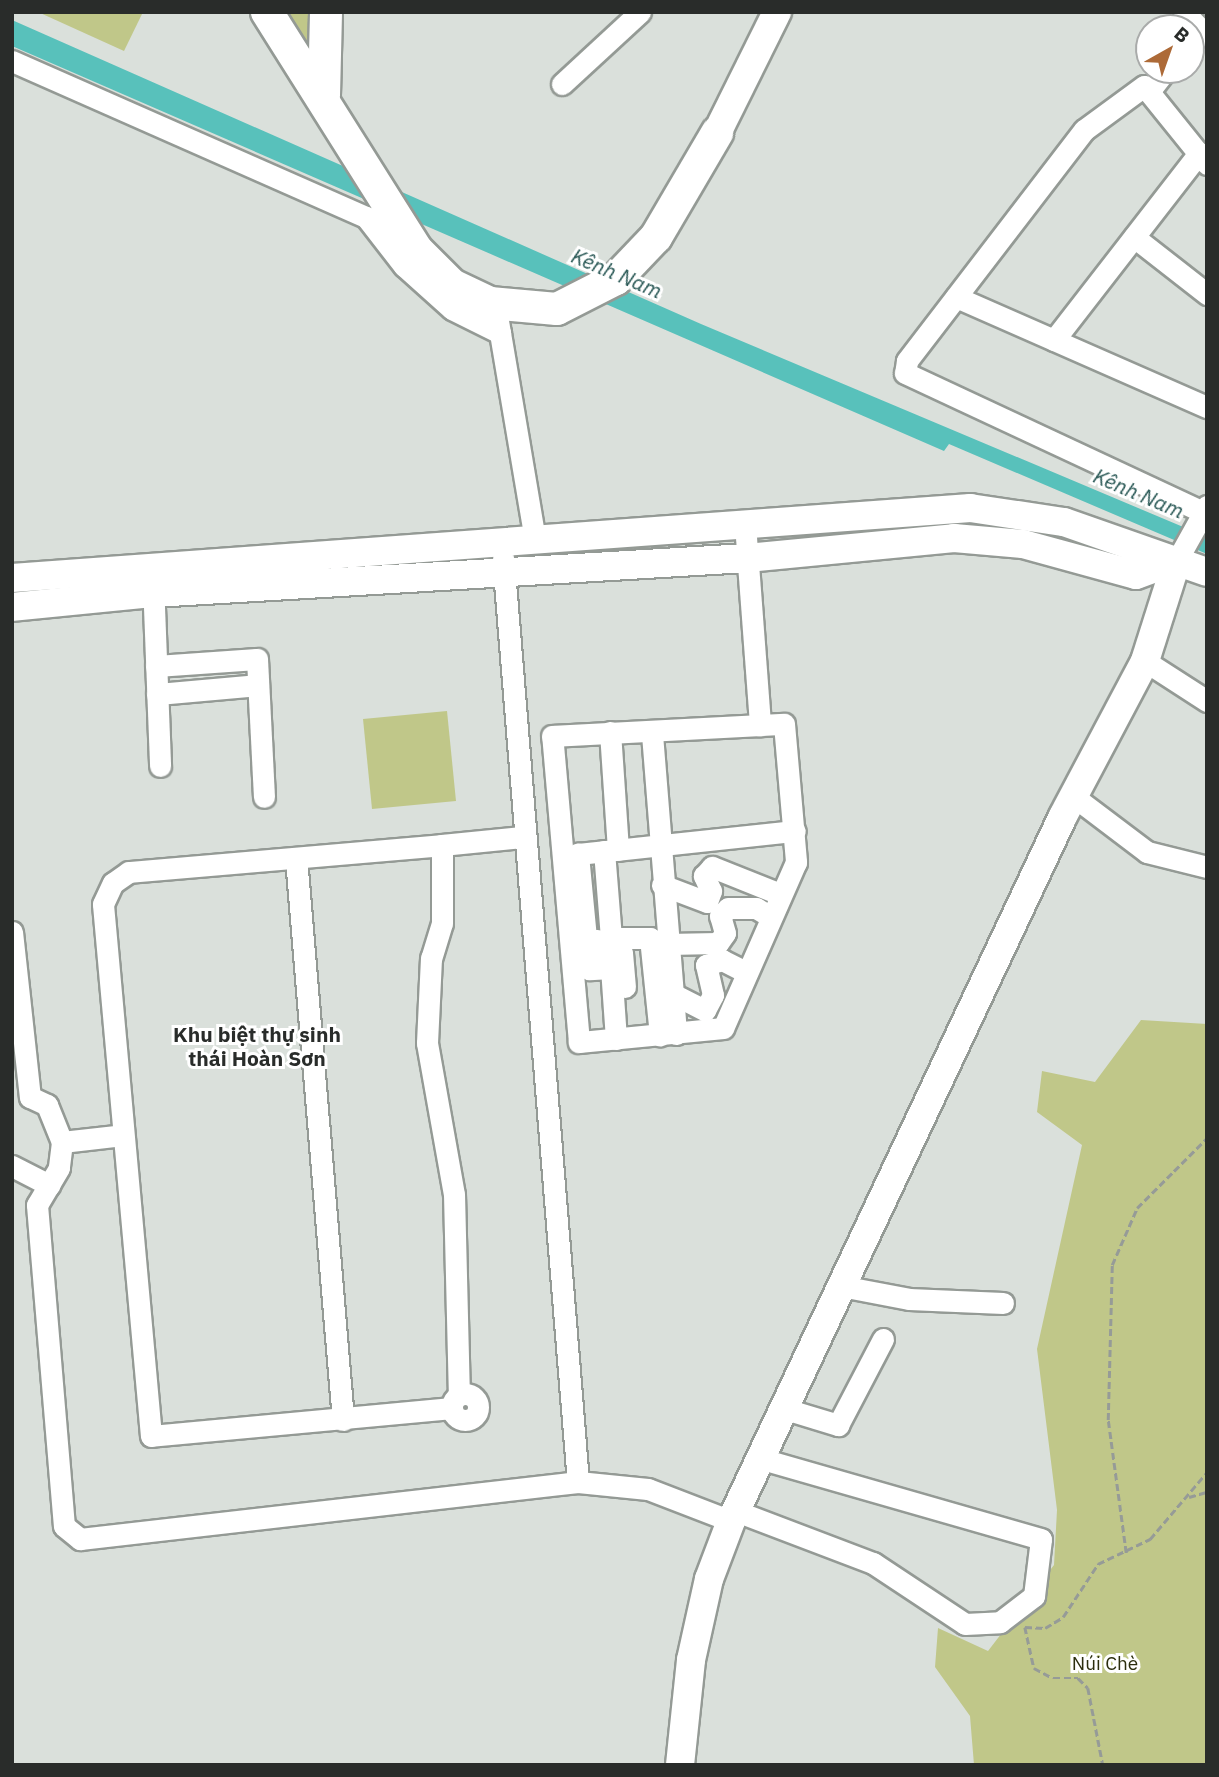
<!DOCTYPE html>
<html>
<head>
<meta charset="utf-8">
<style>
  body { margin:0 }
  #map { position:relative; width:1219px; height:1777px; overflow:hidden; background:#dae0db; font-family:"IBM Plex Sans",sans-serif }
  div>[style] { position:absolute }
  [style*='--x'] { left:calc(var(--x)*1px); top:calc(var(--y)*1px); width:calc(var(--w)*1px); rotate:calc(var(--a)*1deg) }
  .green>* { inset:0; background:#c0c789 }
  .water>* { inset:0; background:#58c1bb }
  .path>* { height:2.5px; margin-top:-1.25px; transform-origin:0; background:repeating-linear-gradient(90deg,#969b97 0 7px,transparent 0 10.5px) }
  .roads { filter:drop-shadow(2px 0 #949a95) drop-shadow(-2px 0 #949a95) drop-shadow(0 2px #949a95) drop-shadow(0 -2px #949a95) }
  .minor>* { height:21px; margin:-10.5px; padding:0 10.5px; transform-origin:10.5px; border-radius:10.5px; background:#fff }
  .minor>.ring { margin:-10.5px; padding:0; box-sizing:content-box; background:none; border:21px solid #fff; border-radius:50% }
  .major>* { height:28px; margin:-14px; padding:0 14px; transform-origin:14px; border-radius:14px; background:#fff }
  .highway>* { height:32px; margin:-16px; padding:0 16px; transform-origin:16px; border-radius:16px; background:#fff }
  span { translate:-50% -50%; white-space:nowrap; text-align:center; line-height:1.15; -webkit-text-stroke:6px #fff; paint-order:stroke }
  .park-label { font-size:19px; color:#2c2e0e }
  .water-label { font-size:21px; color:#295855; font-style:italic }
  .neighbourhood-label { font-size:21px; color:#292c2a; font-weight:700 }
  .frame { position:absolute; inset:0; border:14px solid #292c2a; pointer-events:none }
  .north { position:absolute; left:1135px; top:14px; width:70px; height:70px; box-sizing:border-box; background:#fff; border:2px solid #a9abaa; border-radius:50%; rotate:40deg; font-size:19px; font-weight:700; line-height:28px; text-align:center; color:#292c2a }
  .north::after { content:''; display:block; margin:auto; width:24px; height:32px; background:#ad6a37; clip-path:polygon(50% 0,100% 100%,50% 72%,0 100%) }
</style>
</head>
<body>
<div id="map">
  <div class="green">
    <i style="clip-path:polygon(38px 12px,143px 12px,124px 51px)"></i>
    <i style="clip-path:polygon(278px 12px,313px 12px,305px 54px)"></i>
    <i style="clip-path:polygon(447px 711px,456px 801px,372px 809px,363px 719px)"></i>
    <i style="clip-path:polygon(1141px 1020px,1207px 1024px,1207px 1765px,974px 1765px,970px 1716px,935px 1667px,938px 1628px,988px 1651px,1054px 1565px,1057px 1510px,1037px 1349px,1082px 1145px,1037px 1112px,1042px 1071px,1095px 1082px)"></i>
  </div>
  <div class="water">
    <i style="clip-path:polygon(12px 20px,701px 324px,1207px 537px,1207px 554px,949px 444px,944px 451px,12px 46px)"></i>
  </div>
  <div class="path">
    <i style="--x:1189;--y:1497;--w:19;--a:-16"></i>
    <i style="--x:1126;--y:1553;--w:134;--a:-97.7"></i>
    <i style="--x:1108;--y:1420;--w:155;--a:-88.5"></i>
    <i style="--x:1112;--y:1265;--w:62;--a:-66.3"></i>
    <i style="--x:1137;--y:1208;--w:99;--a:-45"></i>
    <i style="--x:1025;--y:1627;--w:20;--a:3"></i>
    <i style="--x:1045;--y:1628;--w:21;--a:-31"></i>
    <i style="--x:1063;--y:1617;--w:64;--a:-56.6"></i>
    <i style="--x:1098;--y:1564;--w:58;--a:-25.7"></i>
    <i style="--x:1150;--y:1539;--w:88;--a:-49.6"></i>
    <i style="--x:1025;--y:1627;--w:42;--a:77.6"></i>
    <i style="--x:1034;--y:1668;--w:21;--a:28"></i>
    <i style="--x:1053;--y:1678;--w:25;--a:0"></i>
    <i style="--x:1078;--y:1678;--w:14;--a:45"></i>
    <i style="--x:1088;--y:1688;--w:78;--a:79"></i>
  </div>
  <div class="roads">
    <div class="minor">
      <i style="--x:1184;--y:12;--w:33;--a:46"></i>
      <i style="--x:12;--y:61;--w:387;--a:23.8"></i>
      <i style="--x:366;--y:217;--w:62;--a:52.2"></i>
      <i style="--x:404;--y:266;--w:64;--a:41.9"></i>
      <i style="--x:452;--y:309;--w:54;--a:26.6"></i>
      <i style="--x:562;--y:84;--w:106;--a:-42.7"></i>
      <i style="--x:1151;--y:89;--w:24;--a:-52"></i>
      <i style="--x:1207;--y:164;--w:100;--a:-128.9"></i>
      <i style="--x:1144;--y:86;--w:74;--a:143.7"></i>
      <i style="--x:1084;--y:130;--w:291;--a:127.5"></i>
      <i style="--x:907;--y:361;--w:12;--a:99"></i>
      <i style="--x:905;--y:373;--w:333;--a:25"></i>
      <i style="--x:1134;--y:237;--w:93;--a:38"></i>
      <i style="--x:956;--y:297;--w:274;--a:23.7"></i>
      <i style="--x:498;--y:321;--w:221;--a:80.4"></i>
      <i style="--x:1054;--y:340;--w:237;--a:-52.2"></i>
      <i style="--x:745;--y:524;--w:202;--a:85.7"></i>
      <i style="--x:1177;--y:560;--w:62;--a:-60.9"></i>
      <i style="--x:153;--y:581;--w:185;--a:87.8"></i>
      <i style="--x:1145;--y:661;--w:74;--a:32.8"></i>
      <i style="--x:156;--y:666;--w:101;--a:-4"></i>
      <i style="--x:257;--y:659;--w:138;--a:87.1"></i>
      <i style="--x:157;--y:694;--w:100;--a:-5.1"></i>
      <i style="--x:784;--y:724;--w:139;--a:85"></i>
      <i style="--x:796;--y:862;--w:181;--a:113.7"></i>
      <i style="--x:723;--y:1028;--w:145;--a:174.4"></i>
      <i style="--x:579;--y:1042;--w:307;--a:-95"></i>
      <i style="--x:552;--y:736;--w:232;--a:-3"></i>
      <i style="--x:610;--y:732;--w:118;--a:86.1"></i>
      <i style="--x:652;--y:734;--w:301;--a:85.4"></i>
      <i style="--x:1073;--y:796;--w:93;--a:37.1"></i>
      <i style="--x:1147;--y:852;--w:62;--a:14"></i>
      <i style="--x:442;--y:845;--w:80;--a:-5.7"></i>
      <i style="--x:604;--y:851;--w:87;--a:85.4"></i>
      <i style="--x:611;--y:938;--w:39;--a:0"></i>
      <i style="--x:650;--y:938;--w:98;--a:84.1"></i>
      <i style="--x:296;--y:858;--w:564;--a:85.22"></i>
      <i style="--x:662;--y:885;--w:48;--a:20.7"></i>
      <i style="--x:707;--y:902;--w:12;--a:-70"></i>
      <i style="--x:711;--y:891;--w:17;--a:-115"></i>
      <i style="--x:704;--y:876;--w:12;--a:-48"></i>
      <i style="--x:712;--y:867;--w:73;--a:21.7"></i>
      <i style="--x:12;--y:932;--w:166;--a:83.8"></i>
      <i style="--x:30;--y:1097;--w:19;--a:25"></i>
      <i style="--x:47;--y:1105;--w:40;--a:68"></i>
      <i style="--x:62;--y:1142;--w:26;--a:97"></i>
      <i style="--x:59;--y:1168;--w:43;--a:120.7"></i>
      <i style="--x:37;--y:1205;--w:322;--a:85.2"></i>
      <i style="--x:64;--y:1526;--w:21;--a:39"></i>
      <i style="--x:80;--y:1539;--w:501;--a:-6.53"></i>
      <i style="--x:578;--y:1482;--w:927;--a:-94.64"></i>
      <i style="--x:597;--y:940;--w:14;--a:82"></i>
      <i style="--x:599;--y:954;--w:23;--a:-2"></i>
      <i style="--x:622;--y:953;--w:34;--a:85"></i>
      <i style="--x:667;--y:944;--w:51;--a:-1.1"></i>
      <i style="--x:718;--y:943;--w:12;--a:-55"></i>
      <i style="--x:725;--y:933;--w:18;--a:-106"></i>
      <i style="--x:720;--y:916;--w:11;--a:-45"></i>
      <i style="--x:728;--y:908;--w:28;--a:0"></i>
      <i style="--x:756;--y:908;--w:17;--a:31"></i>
      <i style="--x:673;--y:994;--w:36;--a:27"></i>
      <i style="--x:705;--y:1010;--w:17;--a:-62"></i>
      <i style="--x:713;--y:995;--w:31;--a:-103"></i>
      <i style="--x:706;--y:965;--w:17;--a:-17"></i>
      <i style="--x:722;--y:960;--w:28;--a:27"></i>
      <i style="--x:616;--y:1039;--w:71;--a:-94"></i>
      <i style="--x:611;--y:968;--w:22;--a:177"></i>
      <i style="--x:589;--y:969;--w:116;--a:-95.5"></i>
      <i style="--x:578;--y:854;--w:218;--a:-6.1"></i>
      <i style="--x:62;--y:1142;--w:61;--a:-6.5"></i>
      <i style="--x:12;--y:1166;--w:42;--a:27.2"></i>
      <i style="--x:841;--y:1286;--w:69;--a:10.8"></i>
      <i style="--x:909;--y:1299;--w:94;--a:2.4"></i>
      <i class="ring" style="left:452px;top:1394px;width:5px;height:5px"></i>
      <i style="--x:452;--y:1408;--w:302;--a:174.7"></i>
      <i style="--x:151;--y:1436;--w:534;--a:-95.16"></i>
      <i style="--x:103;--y:904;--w:23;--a:-65"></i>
      <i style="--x:113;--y:883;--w:19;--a:-35"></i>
      <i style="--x:129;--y:872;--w:314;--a:-4.9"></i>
      <i style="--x:442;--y:845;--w:78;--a:90"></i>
      <i style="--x:442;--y:923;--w:37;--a:107"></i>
      <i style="--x:431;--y:958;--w:85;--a:92.7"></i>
      <i style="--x:427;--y:1043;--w:153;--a:79.9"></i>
      <i style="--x:454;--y:1194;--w:201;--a:88.6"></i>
      <i style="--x:782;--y:1408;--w:59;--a:16.9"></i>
      <i style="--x:838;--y:1425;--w:97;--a:-62.4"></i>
      <i style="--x:578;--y:1482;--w:70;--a:5.7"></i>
      <i style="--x:648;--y:1489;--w:89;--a:21.1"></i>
      <i style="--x:736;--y:1511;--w:147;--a:20.8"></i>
      <i style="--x:873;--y:1563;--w:110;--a:33.5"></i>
      <i style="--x:965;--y:1624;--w:35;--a:-3"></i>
      <i style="--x:1000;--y:1622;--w:43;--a:-37.4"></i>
      <i style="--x:1034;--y:1596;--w:57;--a:-83"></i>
      <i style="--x:1041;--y:1539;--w:293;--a:-164"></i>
    </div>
    <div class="major">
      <i style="--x:717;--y:133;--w:135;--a:-63.6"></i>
      <i style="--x:12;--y:578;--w:961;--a:-4.18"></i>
      <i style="--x:970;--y:508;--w:95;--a:8.5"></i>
      <i style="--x:1064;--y:522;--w:151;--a:19.3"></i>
      <i style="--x:12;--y:607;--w:142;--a:-5.7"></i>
      <i style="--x:153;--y:593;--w:595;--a:-3.37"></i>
      <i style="--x:747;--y:558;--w:208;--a:-5.5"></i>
      <i style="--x:954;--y:538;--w:69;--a:5"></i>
      <i style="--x:1023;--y:544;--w:117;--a:15.3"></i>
      <i style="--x:1136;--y:575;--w:44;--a:-20.1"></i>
      <i style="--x:680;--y:1765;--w:106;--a:-84"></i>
      <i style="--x:691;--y:1660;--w:83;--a:-77.5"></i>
      <i style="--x:709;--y:1579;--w:62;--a:-69.2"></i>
      <i style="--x:731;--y:1521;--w:779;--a:-64.78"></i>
      <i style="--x:1063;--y:816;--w:175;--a:-62.1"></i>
      <i style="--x:1145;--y:661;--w:106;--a:-72.4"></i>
    </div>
    <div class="highway">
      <i style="--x:267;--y:12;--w:281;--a:57.8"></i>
      <i style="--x:417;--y:250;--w:49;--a:45"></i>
      <i style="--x:452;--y:285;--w:42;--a:25.3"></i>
      <i style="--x:490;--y:303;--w:67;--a:5.1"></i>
      <i style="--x:557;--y:309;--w:66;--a:-27"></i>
      <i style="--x:616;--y:279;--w:58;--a:-46.4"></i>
      <i style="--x:656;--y:237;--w:121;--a:-59.6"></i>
      <i style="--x:324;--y:95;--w:83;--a:-88.6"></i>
    </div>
  </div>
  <div class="park-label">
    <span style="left:1105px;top:1664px">Núi Chè</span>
  </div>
  <div class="water-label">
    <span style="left:617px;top:273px;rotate:23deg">Kênh Nam</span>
    <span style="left:1139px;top:493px;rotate:23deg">Kênh Nam</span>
  </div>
  <div class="neighbourhood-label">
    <span style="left:257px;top:1046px">Khu biệt thự sinh<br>thái Hoàn Sơn</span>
  </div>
  <div class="frame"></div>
  <div class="north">B</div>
</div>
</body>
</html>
